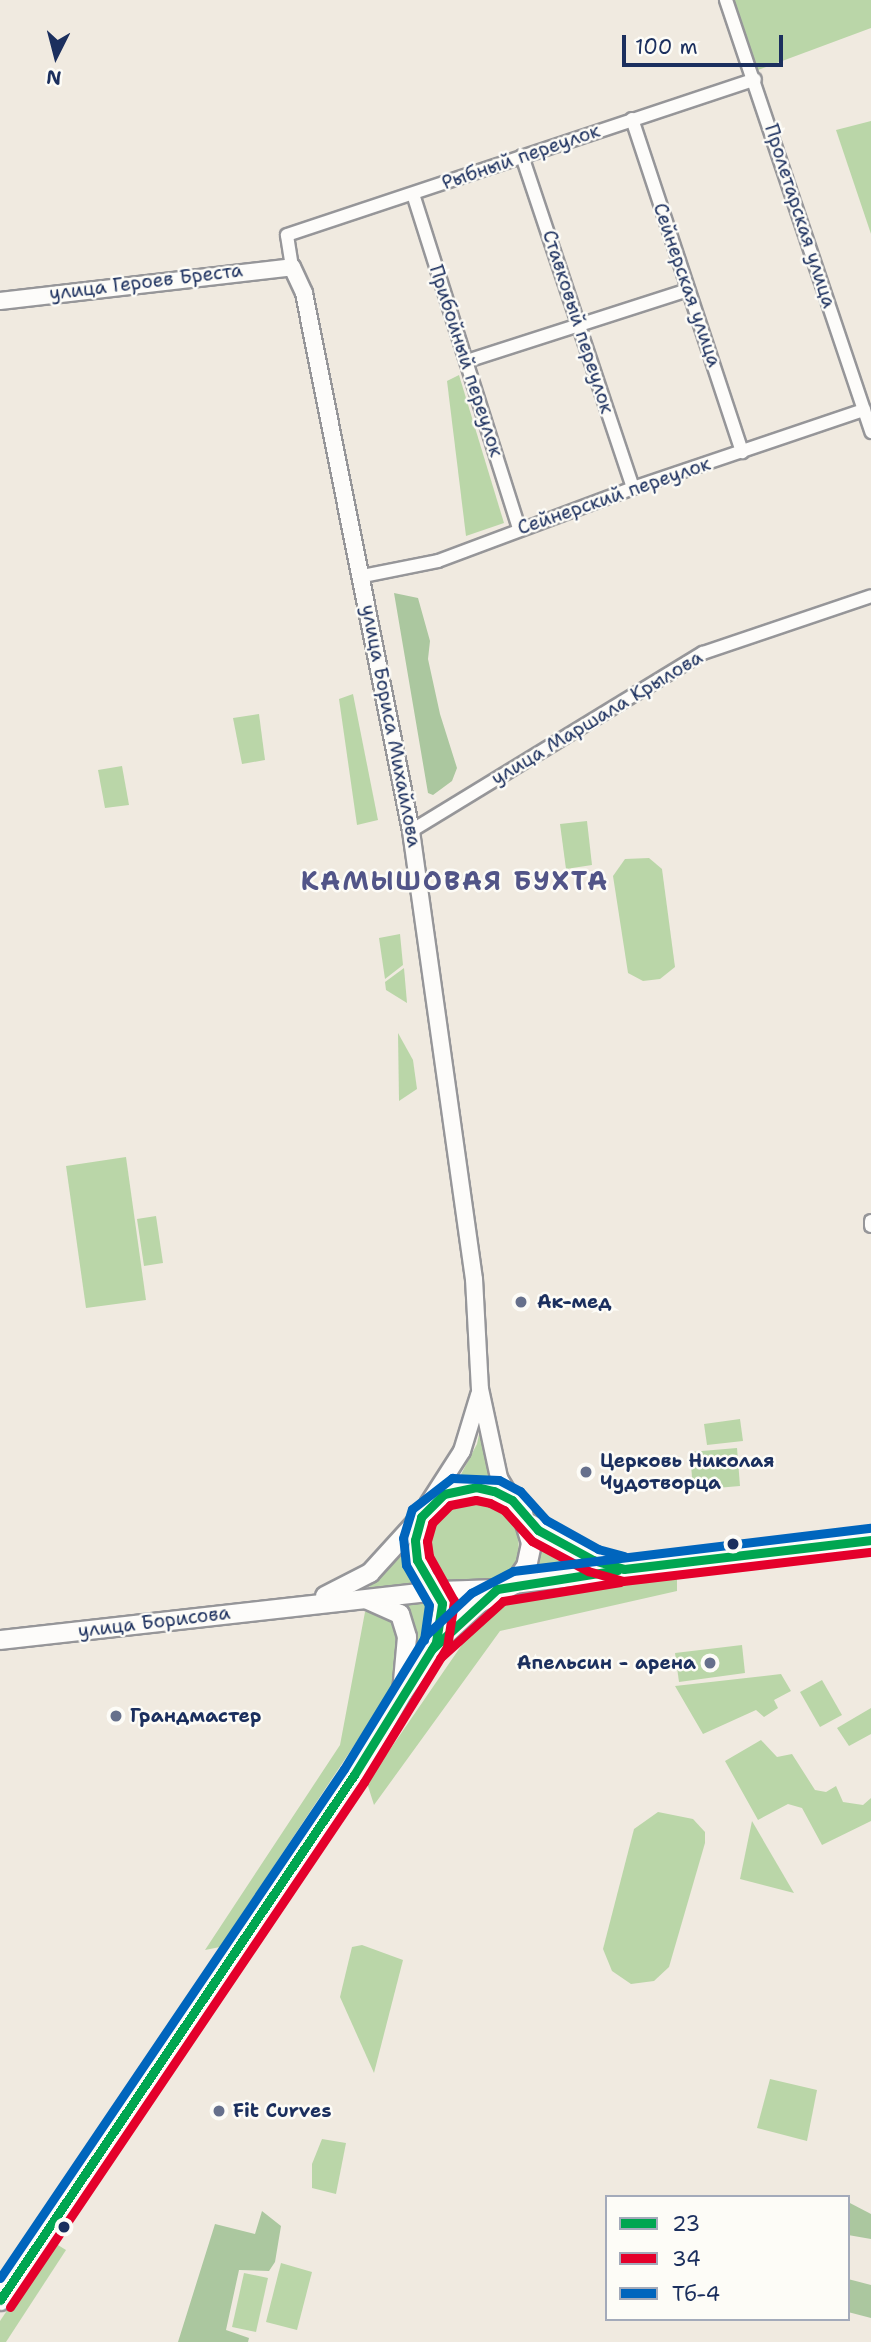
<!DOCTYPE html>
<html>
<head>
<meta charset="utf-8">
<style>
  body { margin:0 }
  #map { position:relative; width:871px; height:2342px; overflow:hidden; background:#f0eae0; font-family:"Shantell Sans",sans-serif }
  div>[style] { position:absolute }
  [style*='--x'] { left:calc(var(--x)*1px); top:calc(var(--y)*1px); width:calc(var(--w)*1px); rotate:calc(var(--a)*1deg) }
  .green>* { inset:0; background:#bad6a8 }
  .forest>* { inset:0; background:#abc79f }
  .roads { filter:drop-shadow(2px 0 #969699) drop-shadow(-2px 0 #969699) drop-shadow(0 2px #969699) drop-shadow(0 -2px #969699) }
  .minor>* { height:12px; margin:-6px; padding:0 6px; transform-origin:6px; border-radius:6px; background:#fdfcfa }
  .tertiary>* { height:16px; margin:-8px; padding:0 8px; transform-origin:8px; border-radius:8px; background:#fdfcfa }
  .secondary>* { height:18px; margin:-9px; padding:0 9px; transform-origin:9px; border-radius:9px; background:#fdfcfa }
  .primary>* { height:19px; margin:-9.5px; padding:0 9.5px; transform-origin:9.5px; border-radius:9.5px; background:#fdfcfa }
  .bus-1>* { height:9px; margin:-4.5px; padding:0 4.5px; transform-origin:4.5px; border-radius:4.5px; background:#00a651 }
  .bus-2>* { height:9px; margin:-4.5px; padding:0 4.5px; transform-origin:4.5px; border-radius:4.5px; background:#e4002b }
  .bus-3>* { height:9px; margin:-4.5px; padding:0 4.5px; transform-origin:4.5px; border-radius:4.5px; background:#0065bd }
  .dots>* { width:19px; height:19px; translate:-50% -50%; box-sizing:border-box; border:4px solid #fdfcf7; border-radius:50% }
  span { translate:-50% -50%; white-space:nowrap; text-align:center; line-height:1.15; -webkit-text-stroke:5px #fdfcf7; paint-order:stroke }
  .street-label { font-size:19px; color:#1b2f5e }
  .poi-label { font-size:19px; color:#1b2f5e; font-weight:700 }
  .left { translate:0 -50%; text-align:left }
  .right { translate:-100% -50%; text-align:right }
  .district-label { font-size:26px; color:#525588; font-weight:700; letter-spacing:2px }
  .legend { position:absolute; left:605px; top:2195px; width:245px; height:126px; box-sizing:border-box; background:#fdfcf7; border:2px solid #a3aaba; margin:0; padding:9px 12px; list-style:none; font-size:21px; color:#1b2f5e }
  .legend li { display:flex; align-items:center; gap:14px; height:35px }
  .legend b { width:35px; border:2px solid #a3aaba }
  .north { position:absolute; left:21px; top:21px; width:70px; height:70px; -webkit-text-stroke:5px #fdfcf7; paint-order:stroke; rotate:186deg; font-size:19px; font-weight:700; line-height:28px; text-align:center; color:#1b2f5e }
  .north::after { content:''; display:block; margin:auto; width:24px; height:32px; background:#1b2f5e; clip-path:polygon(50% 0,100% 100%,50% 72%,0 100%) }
  .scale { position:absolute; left:622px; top:35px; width:161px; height:32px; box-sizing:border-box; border:4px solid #1b2f5e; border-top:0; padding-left:9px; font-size:21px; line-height:24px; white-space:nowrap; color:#1b2f5e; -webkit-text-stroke:5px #fdfcf7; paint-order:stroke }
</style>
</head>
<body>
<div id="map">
  <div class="green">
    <i style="clip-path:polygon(734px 0,871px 0,871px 28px,758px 70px)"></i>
    <i style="clip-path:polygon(871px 121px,871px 234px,836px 130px)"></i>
    <i style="clip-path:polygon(459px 375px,504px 523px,466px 536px,447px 381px)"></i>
    <i style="clip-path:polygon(353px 694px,378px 820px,357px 825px,339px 699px)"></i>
    <i style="clip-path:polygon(259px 714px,265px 760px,242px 764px,233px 718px)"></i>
    <i style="clip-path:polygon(122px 766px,129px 805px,105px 808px,98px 770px)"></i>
    <i style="clip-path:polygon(587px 821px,592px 865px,566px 869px,560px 824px)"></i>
    <i style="clip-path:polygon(649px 858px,662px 869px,675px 967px,660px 979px,643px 981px,628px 973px,613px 876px,625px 859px)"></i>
    <i style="clip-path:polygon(400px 934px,403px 965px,385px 979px,379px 938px)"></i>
    <i style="clip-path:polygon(404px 968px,407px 1003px,386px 990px,385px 982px)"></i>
    <i style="clip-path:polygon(398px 1033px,413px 1060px,417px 1089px,399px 1101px)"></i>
    <i style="clip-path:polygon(126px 1157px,146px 1300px,86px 1308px,66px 1166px)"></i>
    <i style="clip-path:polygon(156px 1216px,163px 1263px,144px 1266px,137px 1219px)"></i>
    <i style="clip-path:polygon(740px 1419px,743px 1441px,707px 1445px,704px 1424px)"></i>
    <i style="clip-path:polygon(482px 1420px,490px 1482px,458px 1480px,477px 1444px)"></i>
    <i style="clip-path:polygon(737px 1448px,740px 1486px,693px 1490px,690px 1452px)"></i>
    <i style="clip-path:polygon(467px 1495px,498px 1501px,518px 1526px,519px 1557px,504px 1582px,451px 1586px,426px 1570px,428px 1521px,452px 1499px)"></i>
    <i style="clip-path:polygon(537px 1541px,585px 1566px,532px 1572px)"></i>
    <i style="clip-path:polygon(404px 1545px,404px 1566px,413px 1586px,366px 1591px)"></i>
    <i style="clip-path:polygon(677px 1575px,677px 1591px,500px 1631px,374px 1805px,367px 1783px,470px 1633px,489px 1615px,521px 1597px)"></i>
    <i style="clip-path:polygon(424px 1602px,434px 1613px,430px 1637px,413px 1665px,415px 1637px,406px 1604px)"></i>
    <i style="clip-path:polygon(381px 1611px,394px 1622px,400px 1643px,391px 1690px,220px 1947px,205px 1950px,340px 1745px,365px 1612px)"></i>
    <i style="clip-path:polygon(742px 1645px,745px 1673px,679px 1682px,675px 1653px)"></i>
    <i style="clip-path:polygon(781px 1674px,791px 1691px,774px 1700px,778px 1708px,764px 1717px,756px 1710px,703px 1734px,675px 1686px)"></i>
    <i style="clip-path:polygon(822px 1680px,842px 1715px,820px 1727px,800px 1692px)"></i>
    <i style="clip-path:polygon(871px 1708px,871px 1734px,849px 1746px,837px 1728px)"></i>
    <i style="clip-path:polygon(761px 1740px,777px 1757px,792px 1754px,815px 1790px,826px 1792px,836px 1786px,843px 1802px,863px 1805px,871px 1798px,871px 1821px,822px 1845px,802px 1808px,788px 1804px,758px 1820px,725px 1761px)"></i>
    <i style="clip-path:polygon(658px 1812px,693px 1819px,705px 1832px,705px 1843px,669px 1967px,654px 1981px,631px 1984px,612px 1971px,603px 1949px,634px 1829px)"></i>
    <i style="clip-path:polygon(752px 1821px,794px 1893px,740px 1879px)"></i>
    <i style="clip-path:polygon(362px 1945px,403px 1960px,374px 2073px,340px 1997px,352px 1947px)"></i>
    <i style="clip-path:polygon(770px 2079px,817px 2090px,807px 2141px,757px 2128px)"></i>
    <i style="clip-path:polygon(322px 2139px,346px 2143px,336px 2194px,312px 2188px,312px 2164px)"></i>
    <i style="clip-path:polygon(53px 2242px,66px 2250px,6px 2342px,0 2342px,0 2321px)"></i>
    <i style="clip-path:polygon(281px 2263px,312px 2272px,297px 2330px,266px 2322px)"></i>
    <i style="clip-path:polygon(244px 2273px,268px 2278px,256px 2332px,232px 2327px)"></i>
  </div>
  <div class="forest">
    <i style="clip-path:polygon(394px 593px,418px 598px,430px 641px,428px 659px,440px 714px,457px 768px,452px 781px,433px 795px,428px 793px)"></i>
    <i style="clip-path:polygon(848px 2202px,871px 2214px,871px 2239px,848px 2235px)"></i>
    <i style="clip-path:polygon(262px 2211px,281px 2226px,275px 2262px,269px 2271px,239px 2270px,226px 2330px,249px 2338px,248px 2342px,178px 2342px,215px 2224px,255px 2234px)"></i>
    <i style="clip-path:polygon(848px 2279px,871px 2285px,871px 2318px,848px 2312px)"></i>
  </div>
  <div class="roads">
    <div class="minor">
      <i style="--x:726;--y:0;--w:456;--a:71.4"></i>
      <i style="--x:632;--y:119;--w:351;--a:71.7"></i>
      <i style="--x:522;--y:156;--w:350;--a:71.5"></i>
      <i style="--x:413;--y:194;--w:351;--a:72.4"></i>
      <i style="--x:292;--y:267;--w:32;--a:-99"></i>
      <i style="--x:287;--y:235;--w:493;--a:-18.4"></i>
      <i style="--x:467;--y:361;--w:232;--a:-17.8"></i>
      <i style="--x:363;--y:576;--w:76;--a:-11.3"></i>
      <i style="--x:438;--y:561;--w:208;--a:-20.5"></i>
      <i style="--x:633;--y:488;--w:244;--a:-18.7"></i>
      <i style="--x:411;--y:831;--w:342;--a:-31.4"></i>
      <i style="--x:703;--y:653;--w:177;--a:-18.7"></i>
      <i style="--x:871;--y:1221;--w:5;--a:90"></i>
    </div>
    <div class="tertiary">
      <i style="--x:0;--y:301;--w:294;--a:-6.6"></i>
      <i style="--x:292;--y:267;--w:29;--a:65"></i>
      <i style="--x:304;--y:293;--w:549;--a:78.75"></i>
      <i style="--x:411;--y:831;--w:452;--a:82"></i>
      <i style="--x:474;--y:1279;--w:110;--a:86.9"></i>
      <i style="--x:480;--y:1389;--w:91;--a:77.9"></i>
      <i style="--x:499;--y:1478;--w:26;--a:59"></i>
      <i style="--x:428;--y:1504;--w:63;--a:-57.3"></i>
      <i style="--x:462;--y:1451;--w:59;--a:-73.1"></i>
    </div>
    <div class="secondary">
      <i style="--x:325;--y:1596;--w:51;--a:-27.1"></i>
      <i style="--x:370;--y:1573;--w:76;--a:-47.7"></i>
      <i style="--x:368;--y:1600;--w:35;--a:24"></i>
      <i style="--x:400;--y:1614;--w:24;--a:73"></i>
      <i style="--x:407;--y:1637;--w:55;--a:95.2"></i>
      <i style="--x:0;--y:1640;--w:442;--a:-6.4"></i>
    </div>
    <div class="primary">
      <i style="--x:528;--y:1523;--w:75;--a:29.6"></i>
      <i style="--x:593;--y:1560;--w:24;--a:17"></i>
      <i style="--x:497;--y:1589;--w:58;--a:178"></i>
      <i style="--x:439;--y:1591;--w:18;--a:-139"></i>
      <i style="--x:425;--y:1579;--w:21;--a:-113"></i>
      <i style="--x:417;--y:1560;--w:43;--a:-84.7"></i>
      <i style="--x:421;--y:1517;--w:33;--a:-45"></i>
      <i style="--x:444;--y:1494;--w:33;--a:-12"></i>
      <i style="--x:476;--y:1487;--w:18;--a:13"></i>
      <i style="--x:494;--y:1491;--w:20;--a:27"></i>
      <i style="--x:512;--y:1500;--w:16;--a:52"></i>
      <i style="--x:522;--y:1513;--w:31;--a:73"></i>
      <i style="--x:531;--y:1543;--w:24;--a:102"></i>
      <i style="--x:526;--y:1566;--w:21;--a:125"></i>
      <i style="--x:436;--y:1642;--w:35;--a:-78"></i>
      <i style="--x:443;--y:1608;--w:17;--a:-103"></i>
      <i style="--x:0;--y:2300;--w:633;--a:-56.01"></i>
      <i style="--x:354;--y:1775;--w:96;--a:-60"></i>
      <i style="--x:402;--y:1692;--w:60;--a:-55.8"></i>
      <i style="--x:436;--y:1642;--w:59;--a:-42.9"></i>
      <i style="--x:479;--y:1602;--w:40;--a:-28"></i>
      <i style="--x:514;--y:1583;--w:360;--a:-6.9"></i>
    </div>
  </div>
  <div class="bus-1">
    <i style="--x:432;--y:1649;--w:88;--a:-42.7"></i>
    <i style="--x:497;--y:1589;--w:122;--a:-8.9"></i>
    <i style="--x:0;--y:2300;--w:633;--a:-56.01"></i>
    <i style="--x:354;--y:1775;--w:156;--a:-58.3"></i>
    <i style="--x:436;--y:1642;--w:39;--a:-81"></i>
    <i style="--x:442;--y:1603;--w:50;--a:-120.2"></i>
    <i style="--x:417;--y:1560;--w:20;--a:-96"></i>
    <i style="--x:415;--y:1540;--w:24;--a:-75"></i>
    <i style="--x:421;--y:1517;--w:33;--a:-45"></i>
    <i style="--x:444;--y:1494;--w:33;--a:-12"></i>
    <i style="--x:476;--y:1487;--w:18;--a:13"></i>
    <i style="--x:494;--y:1491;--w:20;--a:27"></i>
    <i style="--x:512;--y:1500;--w:40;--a:49"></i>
    <i style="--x:538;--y:1530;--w:63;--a:28.6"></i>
    <i style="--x:593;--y:1560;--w:32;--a:16"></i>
    <i style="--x:624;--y:1569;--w:249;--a:-6.7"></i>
  </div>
  <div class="bus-2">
    <i style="--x:440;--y:1658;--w:85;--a:-42.1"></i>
    <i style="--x:503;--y:1601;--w:119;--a:-9.2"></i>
    <i style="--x:10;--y:2307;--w:633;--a:-56.01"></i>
    <i style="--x:364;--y:1782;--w:158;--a:-58.4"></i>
    <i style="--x:447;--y:1647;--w:47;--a:-81.3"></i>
    <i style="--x:454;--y:1601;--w:51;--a:-119.1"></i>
    <i style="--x:429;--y:1556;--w:15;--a:-98"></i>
    <i style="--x:427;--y:1541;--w:19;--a:-74"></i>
    <i style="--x:432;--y:1523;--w:25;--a:-45"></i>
    <i style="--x:450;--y:1505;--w:26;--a:-11"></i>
    <i style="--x:476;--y:1500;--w:14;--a:12"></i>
    <i style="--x:490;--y:1503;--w:16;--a:27"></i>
    <i style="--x:504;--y:1510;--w:42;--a:47.9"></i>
    <i style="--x:532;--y:1541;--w:64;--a:28.2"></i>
    <i style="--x:588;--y:1571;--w:36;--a:16"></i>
    <i style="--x:623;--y:1581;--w:250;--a:-6.7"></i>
  </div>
  <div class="bus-3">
    <i style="--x:424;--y:1640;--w:35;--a:-82"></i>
    <i style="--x:429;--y:1605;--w:46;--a:-119.9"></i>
    <i style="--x:406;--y:1565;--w:27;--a:-96"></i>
    <i style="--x:403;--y:1538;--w:30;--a:-73"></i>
    <i style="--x:412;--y:1509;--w:51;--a:-37.8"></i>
    <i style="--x:452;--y:1478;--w:47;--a:2.4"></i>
    <i style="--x:499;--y:1480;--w:24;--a:28"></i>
    <i style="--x:520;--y:1491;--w:39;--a:48"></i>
    <i style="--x:546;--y:1520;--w:60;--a:29.1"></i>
    <i style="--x:598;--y:1549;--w:27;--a:15"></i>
    <i style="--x:0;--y:2278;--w:614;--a:-55.95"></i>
    <i style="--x:344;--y:1769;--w:157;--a:-58.5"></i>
    <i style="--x:426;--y:1635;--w:62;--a:-43"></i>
    <i style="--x:471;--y:1593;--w:47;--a:-27.6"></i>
    <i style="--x:513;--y:1571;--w:360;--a:-6.9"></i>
  </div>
  <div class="dots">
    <i style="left:521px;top:1302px;background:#66708c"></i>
    <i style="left:586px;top:1472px;background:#66708c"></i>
    <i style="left:733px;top:1544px;background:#1b2f5e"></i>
    <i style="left:710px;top:1663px;background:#66708c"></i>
    <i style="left:116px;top:1716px;background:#66708c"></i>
    <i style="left:219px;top:2111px;background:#66708c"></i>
    <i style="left:64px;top:2227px;background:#1b2f5e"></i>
  </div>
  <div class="street-label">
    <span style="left:521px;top:157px;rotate:-19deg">Рыбный переулок</span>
    <span style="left:800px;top:216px;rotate:72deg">Пролетарская улица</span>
    <span style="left:146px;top:282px;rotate:-7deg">улица Героев Бреста</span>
    <span style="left:687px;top:285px;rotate:71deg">Сейнерская улица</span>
    <span style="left:578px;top:322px;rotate:72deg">Ставковый переулок</span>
    <span style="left:466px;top:361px;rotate:72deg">Прибойный переулок</span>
    <span style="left:614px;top:496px;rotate:-19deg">Сейнерский переулок</span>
    <span style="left:597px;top:718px;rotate:-31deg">улица Маршала Крылова</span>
    <span style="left:391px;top:726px;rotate:79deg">улица Бориса Михайлова</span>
    <span style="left:154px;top:1622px;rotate:-7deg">улица Борисова</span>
  </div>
  <div class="poi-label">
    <span class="left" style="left:537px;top:1302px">Ак-мед</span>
    <span class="left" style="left:600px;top:1472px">Церковь Николая<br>Чудотворца</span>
    <span class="right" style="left:696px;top:1663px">Апельсин - арена</span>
    <span class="left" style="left:130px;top:1716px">Грандмастер</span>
    <span class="left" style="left:233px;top:2111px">Fit Curves</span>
  </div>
  <div class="district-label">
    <span style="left:455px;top:881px">КАМЫШОВАЯ БУХТА</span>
  </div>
  <ul class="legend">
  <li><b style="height:9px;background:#00a651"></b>23</li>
  <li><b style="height:9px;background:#e4002b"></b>34</li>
  <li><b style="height:9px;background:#0065bd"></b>Тб-4</li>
  </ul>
  <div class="north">N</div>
  <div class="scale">100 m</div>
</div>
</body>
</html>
